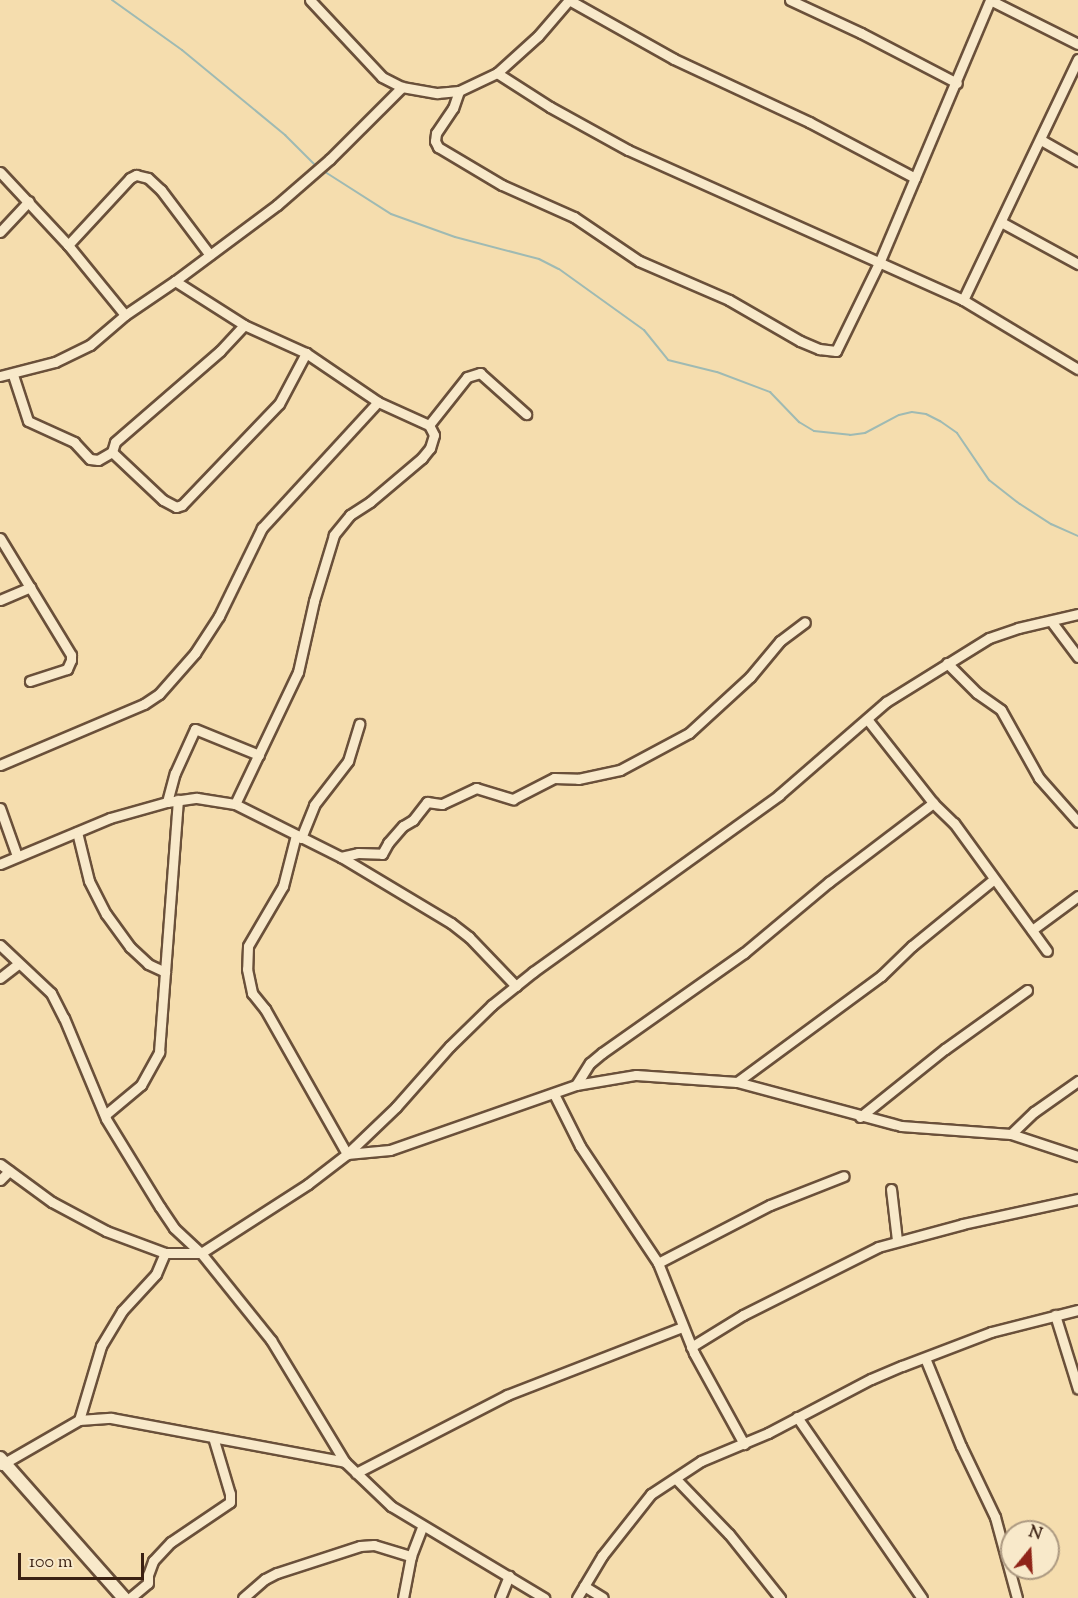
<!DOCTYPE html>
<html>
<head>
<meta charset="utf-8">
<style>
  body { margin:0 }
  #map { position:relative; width:1078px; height:1598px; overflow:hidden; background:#f5ddae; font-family:"Sorts Mill Goudy",serif }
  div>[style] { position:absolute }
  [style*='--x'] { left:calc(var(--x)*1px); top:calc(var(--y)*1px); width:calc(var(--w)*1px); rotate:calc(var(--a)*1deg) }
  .stream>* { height:2px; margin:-1px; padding:0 1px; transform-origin:1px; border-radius:1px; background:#9fbab3 }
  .roads { filter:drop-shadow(2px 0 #6a503a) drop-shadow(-2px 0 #6a503a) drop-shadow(0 2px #6a503a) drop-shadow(0 -2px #6a503a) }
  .minor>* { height:9px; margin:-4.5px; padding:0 4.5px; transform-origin:4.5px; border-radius:4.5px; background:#f8e9ca }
  .tertiary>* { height:12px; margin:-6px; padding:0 6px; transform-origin:6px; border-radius:6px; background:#f8e9ca }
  span { translate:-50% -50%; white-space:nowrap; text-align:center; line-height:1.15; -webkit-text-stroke:5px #f8e9ca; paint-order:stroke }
  .north { position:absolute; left:1000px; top:1520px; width:60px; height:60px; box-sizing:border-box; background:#f8e9ca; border:2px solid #ac9981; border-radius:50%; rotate:18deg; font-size:16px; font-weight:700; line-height:24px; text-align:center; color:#3b2113 }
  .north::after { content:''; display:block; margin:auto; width:21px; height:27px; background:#8f2418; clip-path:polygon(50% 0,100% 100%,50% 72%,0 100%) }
  .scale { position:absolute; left:18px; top:1553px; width:126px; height:27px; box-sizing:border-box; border:3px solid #3b2113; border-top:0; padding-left:8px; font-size:18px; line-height:21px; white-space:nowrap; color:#3b2113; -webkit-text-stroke:4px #f8e9ca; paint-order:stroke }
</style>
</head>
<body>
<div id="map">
  <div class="stream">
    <i style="--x:112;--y:0;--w:86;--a:35.5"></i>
    <i style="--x:182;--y:50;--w:134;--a:39.5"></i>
    <i style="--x:285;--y:135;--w:45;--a:45"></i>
    <i style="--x:322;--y:170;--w:82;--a:32.5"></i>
    <i style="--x:391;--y:214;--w:68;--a:19.8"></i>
    <i style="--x:455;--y:237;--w:87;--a:14.7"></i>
    <i style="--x:539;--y:259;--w:22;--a:27"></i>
    <i style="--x:559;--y:269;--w:105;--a:35.7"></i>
    <i style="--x:644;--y:330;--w:38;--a:51"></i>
    <i style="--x:668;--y:360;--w:50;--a:13.8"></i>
    <i style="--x:717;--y:372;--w:57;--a:20.7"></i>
    <i style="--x:770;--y:392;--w:42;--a:46"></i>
    <i style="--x:799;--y:422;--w:17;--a:31"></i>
    <i style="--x:814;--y:431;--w:36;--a:6"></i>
    <i style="--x:850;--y:435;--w:15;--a:-8"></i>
    <i style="--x:865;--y:433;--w:38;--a:-28"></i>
    <i style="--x:899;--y:415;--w:13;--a:-13"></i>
    <i style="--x:912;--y:412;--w:14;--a:8"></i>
    <i style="--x:926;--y:414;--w:16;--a:27"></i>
    <i style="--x:940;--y:421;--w:21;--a:35"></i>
    <i style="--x:957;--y:433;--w:57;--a:55.8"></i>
    <i style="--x:989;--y:480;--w:39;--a:38"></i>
    <i style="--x:1020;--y:504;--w:37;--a:33"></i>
    <i style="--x:1051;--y:524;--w:30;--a:24"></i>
  </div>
  <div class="roads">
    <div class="minor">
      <i style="--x:310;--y:0;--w:105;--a:46.9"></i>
      <i style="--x:382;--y:77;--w:22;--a:27"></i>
      <i style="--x:402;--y:87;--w:36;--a:10"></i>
      <i style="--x:437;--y:93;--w:22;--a:-5"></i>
      <i style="--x:459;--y:91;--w:42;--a:-25.3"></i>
      <i style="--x:497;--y:73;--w:55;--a:-42.1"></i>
      <i style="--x:538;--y:36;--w:48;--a:-49.3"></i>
      <i style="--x:569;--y:0;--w:120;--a:29.3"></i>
      <i style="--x:674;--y:59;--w:149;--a:25"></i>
      <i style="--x:809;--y:122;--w:120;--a:27.8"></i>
      <i style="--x:790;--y:0;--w:78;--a:24.9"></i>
      <i style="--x:861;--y:33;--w:108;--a:27.5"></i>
      <i style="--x:990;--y:0;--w:98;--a:26.6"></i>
      <i style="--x:497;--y:73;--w:63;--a:32.7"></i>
      <i style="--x:550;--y:107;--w:89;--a:28.9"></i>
      <i style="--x:628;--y:150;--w:367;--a:24.1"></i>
      <i style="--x:963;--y:300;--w:134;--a:31"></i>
      <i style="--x:459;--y:91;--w:18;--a:109"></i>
      <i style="--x:453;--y:108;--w:30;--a:124"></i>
      <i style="--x:436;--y:133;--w:8;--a:97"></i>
      <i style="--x:435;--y:141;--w:7;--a:63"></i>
      <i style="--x:438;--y:147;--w:74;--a:30.7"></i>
      <i style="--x:502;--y:185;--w:79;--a:24"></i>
      <i style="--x:574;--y:217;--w:78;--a:34.1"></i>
      <i style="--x:639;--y:261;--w:98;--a:23.4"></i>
      <i style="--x:729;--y:300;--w:82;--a:30"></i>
      <i style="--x:800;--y:341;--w:21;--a:23"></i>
      <i style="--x:819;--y:349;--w:17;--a:7"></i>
      <i style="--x:836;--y:351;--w:98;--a:-64"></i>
      <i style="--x:879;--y:263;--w:285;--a:-67.1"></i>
      <i style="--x:1041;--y:140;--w:43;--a:29.6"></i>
      <i style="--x:0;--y:172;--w:100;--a:47"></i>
      <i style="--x:68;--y:245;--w:90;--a:50.8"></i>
      <i style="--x:1001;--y:222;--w:88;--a:28.6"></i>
      <i style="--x:0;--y:232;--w:42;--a:-46.9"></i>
      <i style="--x:68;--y:245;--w:91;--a:-47.2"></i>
      <i style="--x:130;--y:178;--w:7;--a:-27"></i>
      <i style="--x:136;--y:175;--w:12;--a:14"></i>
      <i style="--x:148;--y:178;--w:18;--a:43"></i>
      <i style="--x:161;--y:190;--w:81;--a:53"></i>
      <i style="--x:175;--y:281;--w:82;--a:32.5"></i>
      <i style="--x:244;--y:325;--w:68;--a:24.3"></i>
      <i style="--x:306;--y:353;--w:87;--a:34.2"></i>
      <i style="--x:378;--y:402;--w:56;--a:24.3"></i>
      <i style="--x:429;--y:425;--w:11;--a:63"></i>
      <i style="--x:434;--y:435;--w:14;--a:107"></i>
      <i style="--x:430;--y:448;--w:13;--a:129"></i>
      <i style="--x:422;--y:458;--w:68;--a:139.8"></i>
      <i style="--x:370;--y:502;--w:24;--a:147"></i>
      <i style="--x:350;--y:515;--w:26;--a:129"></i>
      <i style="--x:334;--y:535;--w:69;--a:106.9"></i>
      <i style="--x:314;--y:601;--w:73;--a:102.7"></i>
      <i style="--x:298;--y:672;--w:146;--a:115.5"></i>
      <i style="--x:963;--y:300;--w:267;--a:-64.5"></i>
      <i style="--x:13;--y:375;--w:48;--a:71.9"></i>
      <i style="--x:28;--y:421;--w:51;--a:24.5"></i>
      <i style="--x:74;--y:442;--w:23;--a:47"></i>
      <i style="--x:90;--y:459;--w:8;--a:7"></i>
      <i style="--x:98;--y:460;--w:16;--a:-30"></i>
      <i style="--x:112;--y:452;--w:10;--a:-73"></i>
      <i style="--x:115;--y:442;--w:139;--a:-40.9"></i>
      <i style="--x:220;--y:351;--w:35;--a:-47"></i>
      <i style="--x:0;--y:376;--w:57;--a:-14.3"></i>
      <i style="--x:55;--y:362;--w:39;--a:-26"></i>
      <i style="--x:90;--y:345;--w:46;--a:-40.6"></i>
      <i style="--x:125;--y:315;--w:60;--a:-34.2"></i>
      <i style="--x:175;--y:281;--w:127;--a:-36.7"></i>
      <i style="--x:277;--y:205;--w:70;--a:-41"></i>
      <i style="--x:330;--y:159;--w:102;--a:-45"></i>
      <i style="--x:429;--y:425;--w:61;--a:-51.6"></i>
      <i style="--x:467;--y:377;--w:14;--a:-17"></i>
      <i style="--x:480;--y:373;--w:62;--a:41.7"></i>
      <i style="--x:112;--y:452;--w:70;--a:43.3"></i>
      <i style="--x:163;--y:500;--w:15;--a:28"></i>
      <i style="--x:176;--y:507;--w:6;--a:-18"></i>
      <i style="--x:182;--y:505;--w:140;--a:-46.2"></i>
      <i style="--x:279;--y:404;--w:58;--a:-62.1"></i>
      <i style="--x:0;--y:538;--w:137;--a:58.7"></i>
      <i style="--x:71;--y:655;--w:5;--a:90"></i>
      <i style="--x:71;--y:660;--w:10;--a:114"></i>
      <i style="--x:67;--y:669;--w:39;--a:162"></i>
      <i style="--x:0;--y:600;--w:33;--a:-23"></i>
      <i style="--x:1051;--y:621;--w:45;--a:53.1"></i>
      <i style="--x:947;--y:663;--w:42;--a:45"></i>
      <i style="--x:977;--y:693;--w:29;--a:35"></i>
      <i style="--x:1001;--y:710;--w:78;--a:60.8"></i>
      <i style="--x:1039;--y:778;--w:59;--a:48.4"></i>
      <i style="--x:867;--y:719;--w:107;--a:51.8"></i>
      <i style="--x:933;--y:803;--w:29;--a:44"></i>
      <i style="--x:954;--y:823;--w:158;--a:54"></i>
      <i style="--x:0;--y:765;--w:156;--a:-23"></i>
      <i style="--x:144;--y:704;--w:18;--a:-34"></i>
      <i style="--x:159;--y:694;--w:55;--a:-48.7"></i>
      <i style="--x:195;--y:653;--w:44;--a:-57"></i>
      <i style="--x:219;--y:616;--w:98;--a:-64"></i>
      <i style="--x:262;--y:528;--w:171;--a:-47.4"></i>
      <i style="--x:167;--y:802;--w:30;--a:-75"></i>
      <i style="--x:175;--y:773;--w:48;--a:-65.6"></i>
      <i style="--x:195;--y:729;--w:69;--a:22.1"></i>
      <i style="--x:0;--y:808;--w:51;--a:70.5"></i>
      <i style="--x:77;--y:832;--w:50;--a:76.2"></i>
      <i style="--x:89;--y:881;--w:37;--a:63"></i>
      <i style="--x:106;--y:914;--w:41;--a:54"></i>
      <i style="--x:130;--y:947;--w:25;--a:43"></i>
      <i style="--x:148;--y:964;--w:19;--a:25"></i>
      <i style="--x:296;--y:835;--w:53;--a:104.3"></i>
      <i style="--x:283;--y:886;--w:69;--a:120.3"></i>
      <i style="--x:248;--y:946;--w:23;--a:92"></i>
      <i style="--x:247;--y:969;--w:25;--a:78"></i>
      <i style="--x:252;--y:993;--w:21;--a:51"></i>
      <i style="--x:265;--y:1009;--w:167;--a:60.5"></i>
      <i style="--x:301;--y:838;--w:35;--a:-68"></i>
      <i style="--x:314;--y:805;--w:56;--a:-52.3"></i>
      <i style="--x:348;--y:761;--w:39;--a:-73"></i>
      <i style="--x:341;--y:857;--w:17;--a:-13"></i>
      <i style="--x:358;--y:853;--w:24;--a:2"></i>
      <i style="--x:382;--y:854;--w:13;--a:-61"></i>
      <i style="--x:388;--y:843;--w:23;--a:-49"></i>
      <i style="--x:403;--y:826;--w:12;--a:-31"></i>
      <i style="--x:413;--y:820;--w:23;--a:-52"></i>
      <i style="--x:427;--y:802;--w:15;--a:8"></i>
      <i style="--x:442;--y:804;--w:38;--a:-25"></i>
      <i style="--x:476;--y:788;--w:39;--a:17"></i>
      <i style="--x:513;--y:799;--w:46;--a:-27.1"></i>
      <i style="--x:554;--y:778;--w:24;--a:2"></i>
      <i style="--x:578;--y:779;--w:43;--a:-12.1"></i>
      <i style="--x:620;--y:770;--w:78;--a:-28.2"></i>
      <i style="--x:689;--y:733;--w:83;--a:-42.6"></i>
      <i style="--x:750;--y:677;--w:47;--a:-50.2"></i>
      <i style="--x:780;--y:641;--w:31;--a:-37"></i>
      <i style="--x:0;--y:864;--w:119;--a:-22.7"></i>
      <i style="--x:110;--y:818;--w:59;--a:-15.7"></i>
      <i style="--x:167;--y:802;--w:30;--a:-8"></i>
      <i style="--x:197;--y:798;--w:38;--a:9"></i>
      <i style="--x:235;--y:804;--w:119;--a:26.6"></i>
      <i style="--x:341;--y:857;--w:128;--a:31"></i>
      <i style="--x:451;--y:923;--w:23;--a:38"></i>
      <i style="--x:469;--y:937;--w:68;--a:46.2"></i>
      <i style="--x:1032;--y:930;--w:57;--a:-36.5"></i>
      <i style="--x:0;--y:945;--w:70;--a:43.3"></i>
      <i style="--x:51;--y:993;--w:28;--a:63"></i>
      <i style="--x:64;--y:1018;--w:109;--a:67.4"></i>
      <i style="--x:106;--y:1119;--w:103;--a:58.5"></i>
      <i style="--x:160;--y:1207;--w:25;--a:56"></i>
      <i style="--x:174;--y:1228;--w:37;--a:43"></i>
      <i style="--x:201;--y:1253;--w:112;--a:51.2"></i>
      <i style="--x:271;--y:1340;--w:143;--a:58.8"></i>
      <i style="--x:345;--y:1462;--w:64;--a:43.7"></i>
      <i style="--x:391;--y:1506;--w:179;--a:31"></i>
      <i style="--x:0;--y:978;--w:23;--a:-38"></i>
      <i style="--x:737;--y:1082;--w:179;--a:-36.4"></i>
      <i style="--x:881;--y:976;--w:43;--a:-44.1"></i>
      <i style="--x:912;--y:946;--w:104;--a:-39.2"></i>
      <i style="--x:576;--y:1085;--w:26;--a:-58"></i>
      <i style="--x:590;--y:1063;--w:16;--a:-40"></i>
      <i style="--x:602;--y:1053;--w:174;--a:-35.2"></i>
      <i style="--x:744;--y:953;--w:111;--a:-39.9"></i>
      <i style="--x:829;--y:882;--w:131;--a:-37.2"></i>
      <i style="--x:554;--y:1094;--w:58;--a:63.4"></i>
      <i style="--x:580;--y:1146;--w:141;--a:56.3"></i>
      <i style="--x:658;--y:1263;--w:97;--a:68.2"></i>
      <i style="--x:694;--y:1353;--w:104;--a:61.2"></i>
      <i style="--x:105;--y:1115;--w:47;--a:-39.8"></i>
      <i style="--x:141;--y:1085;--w:38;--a:-61"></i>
      <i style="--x:159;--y:1052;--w:253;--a:-85.7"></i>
      <i style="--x:860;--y:1117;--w:109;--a:-38.7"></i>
      <i style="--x:945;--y:1049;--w:101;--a:-35.7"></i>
      <i style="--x:1011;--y:1134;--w:32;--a:-44"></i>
      <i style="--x:1034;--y:1112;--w:54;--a:-35.2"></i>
      <i style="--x:347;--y:1154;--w:43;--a:-5.3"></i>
      <i style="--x:390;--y:1150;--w:197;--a:-19.3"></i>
      <i style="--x:576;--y:1085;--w:61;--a:-9.5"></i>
      <i style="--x:636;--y:1075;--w:101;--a:4"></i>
      <i style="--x:737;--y:1082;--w:170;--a:15"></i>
      <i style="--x:901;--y:1126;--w:110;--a:4.2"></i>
      <i style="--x:1011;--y:1134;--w:71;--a:18.2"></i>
      <i style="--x:0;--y:1164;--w:64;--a:36.2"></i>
      <i style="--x:52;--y:1202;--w:61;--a:28.2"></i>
      <i style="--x:106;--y:1231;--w:63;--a:20.4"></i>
      <i style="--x:165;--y:1253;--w:36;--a:0"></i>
      <i style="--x:201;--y:1253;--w:127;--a:-32.8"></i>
      <i style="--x:308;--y:1184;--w:49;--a:-37.6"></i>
      <i style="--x:347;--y:1154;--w:68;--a:-43.8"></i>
      <i style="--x:396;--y:1107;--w:81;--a:-48.5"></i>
      <i style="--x:450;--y:1046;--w:59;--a:-44.3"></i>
      <i style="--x:492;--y:1005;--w:53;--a:-38.8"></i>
      <i style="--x:533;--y:972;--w:303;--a:-35.7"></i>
      <i style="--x:779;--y:795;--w:142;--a:-41"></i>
      <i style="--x:886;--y:702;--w:121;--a:-31.9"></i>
      <i style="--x:989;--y:638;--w:31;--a:-19"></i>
      <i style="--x:1018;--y:628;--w:62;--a:-13.1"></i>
      <i style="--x:0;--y:1180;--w:13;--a:-45"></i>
      <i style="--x:891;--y:1189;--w:51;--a:83.3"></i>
      <i style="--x:658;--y:1263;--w:126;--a:-27.4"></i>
      <i style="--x:770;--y:1205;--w:79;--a:-21.4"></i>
      <i style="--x:1055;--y:1315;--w:77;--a:72.7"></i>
      <i style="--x:691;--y:1347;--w:61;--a:-31.6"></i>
      <i style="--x:743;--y:1315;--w:151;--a:-26.7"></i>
      <i style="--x:878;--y:1247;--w:88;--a:-15.1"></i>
      <i style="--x:963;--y:1224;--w:118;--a:-12.3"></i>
      <i style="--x:925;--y:1358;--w:95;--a:67.8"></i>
      <i style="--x:961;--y:1446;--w:79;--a:64.4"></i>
      <i style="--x:995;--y:1517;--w:84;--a:74.8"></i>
      <i style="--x:797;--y:1417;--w:220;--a:55.4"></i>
      <i style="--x:79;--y:1420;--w:77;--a:-73.4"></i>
      <i style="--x:101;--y:1346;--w:41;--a:-59"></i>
      <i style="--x:122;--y:1311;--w:50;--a:-47.4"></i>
      <i style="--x:156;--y:1274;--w:23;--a:-67"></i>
      <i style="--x:1;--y:1465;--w:90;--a:-30"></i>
      <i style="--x:79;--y:1420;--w:32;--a:-4"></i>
      <i style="--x:111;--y:1418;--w:238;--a:10.6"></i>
      <i style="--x:356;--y:1473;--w:170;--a:-27.3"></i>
      <i style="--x:507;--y:1395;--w:188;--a:-21.2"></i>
      <i style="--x:676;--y:1479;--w:76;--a:46.1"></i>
      <i style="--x:729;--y:1534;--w:82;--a:51.4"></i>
      <i style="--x:584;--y:1586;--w:22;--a:32"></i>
      <i style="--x:130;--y:1598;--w:23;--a:-40"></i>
      <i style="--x:148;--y:1583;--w:8;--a:-90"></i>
      <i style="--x:148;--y:1575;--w:15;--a:-70"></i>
      <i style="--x:153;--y:1561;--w:26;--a:-47"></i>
      <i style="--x:171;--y:1542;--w:71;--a:-34.1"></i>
      <i style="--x:230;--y:1502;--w:8;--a:-90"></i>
      <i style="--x:230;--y:1494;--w:59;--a:-106.6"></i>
      <i style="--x:243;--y:1598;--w:29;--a:-41"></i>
      <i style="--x:265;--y:1579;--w:13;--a:-27"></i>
      <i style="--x:277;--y:1573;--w:87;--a:-18"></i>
      <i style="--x:360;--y:1546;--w:14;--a:-4"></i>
      <i style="--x:374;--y:1545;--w:39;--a:17"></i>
      <i style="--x:403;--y:1598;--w:43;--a:-79.2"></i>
      <i style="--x:411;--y:1556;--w:31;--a:-69"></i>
      <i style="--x:500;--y:1598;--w:24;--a:-68"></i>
      <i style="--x:577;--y:1598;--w:49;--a:-59.2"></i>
      <i style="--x:602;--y:1556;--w:79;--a:-51.7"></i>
      <i style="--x:651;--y:1494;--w:60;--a:-33.4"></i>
      <i style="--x:701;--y:1461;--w:73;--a:-22.7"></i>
      <i style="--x:768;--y:1433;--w:116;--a:-27.7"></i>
      <i style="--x:871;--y:1379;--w:34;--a:-23"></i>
      <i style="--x:902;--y:1366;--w:95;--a:-20.9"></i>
      <i style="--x:991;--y:1332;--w:90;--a:-14.2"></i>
    </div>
    <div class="tertiary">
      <i style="--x:0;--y:1458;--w:187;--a:48.5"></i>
    </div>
  </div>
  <div class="north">N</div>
  <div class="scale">100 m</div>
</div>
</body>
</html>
